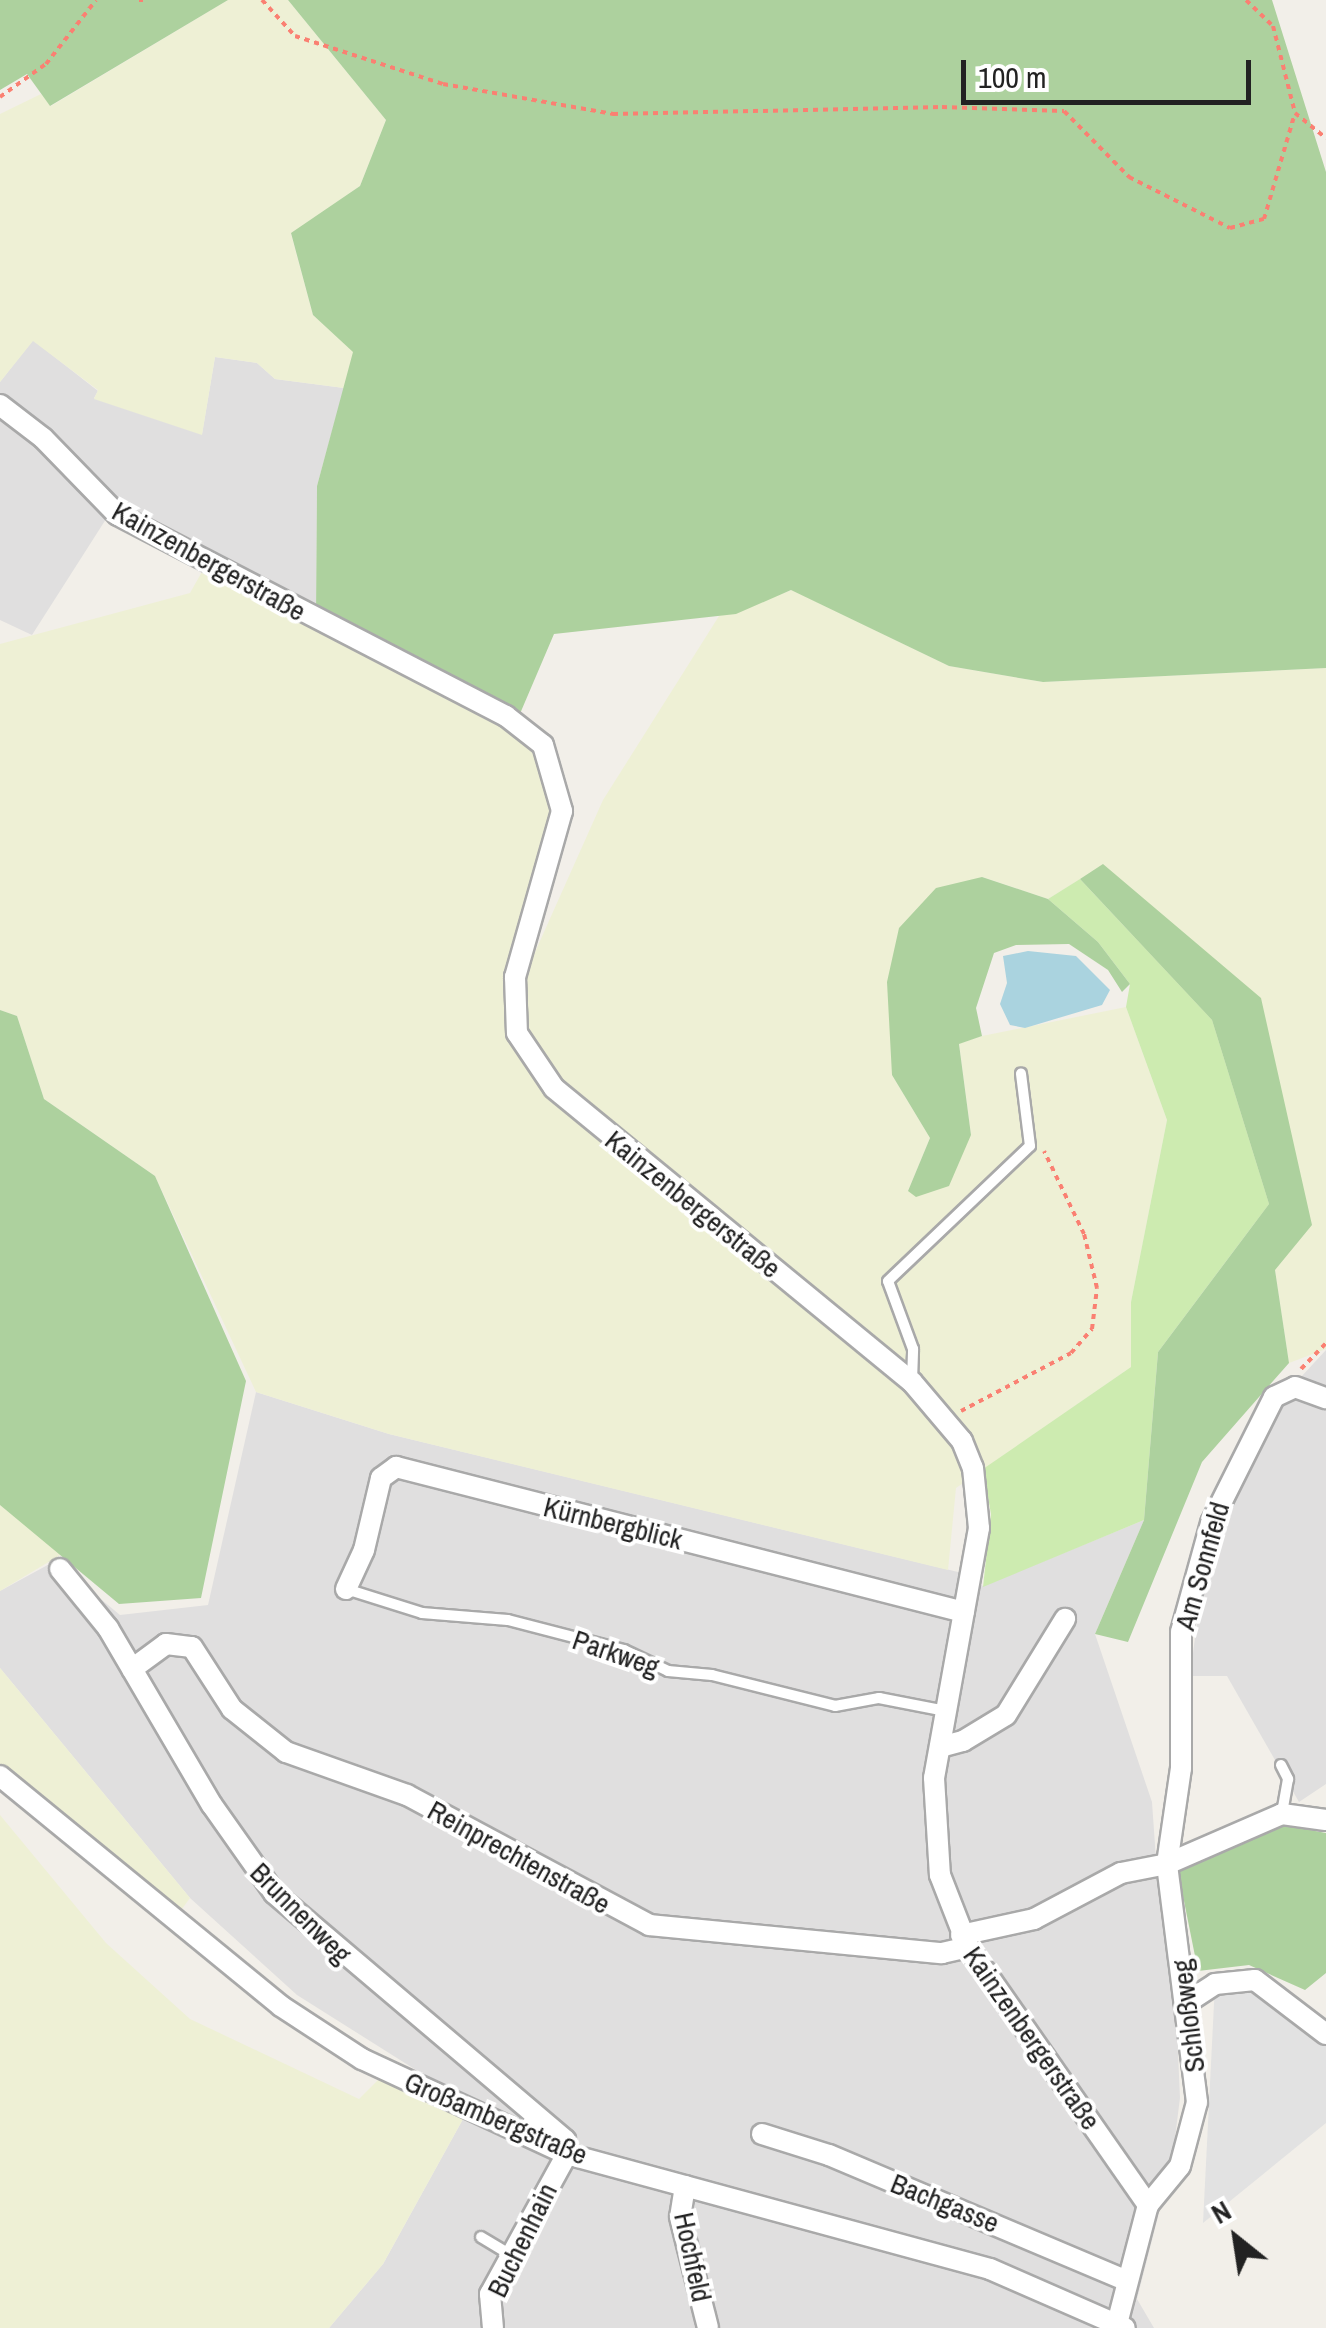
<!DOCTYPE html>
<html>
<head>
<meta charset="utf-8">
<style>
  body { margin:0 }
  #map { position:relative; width:1326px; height:2328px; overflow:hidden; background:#f2efe9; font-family:"Archivo Narrow",sans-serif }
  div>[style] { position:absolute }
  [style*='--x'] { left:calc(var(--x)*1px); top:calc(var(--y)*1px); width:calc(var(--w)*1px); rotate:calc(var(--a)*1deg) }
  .residential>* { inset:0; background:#e0dfdf }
  .farmland>* { inset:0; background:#eef0d5 }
  .grass>* { inset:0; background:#cdebb0 }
  .forest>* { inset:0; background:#add19e }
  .parking>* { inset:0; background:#e2e2e2 }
  .water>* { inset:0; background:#aad3df }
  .path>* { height:4px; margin-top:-2px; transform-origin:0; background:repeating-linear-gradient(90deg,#fa8072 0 5px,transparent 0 10px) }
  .roads { filter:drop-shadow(2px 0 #a9a9a9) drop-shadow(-2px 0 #a9a9a9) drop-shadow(0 2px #a9a9a9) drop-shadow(0 -2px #a9a9a9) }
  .service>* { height:10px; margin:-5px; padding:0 5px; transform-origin:5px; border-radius:5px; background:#fff }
  .minor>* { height:20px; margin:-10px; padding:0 10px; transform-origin:10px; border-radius:10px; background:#fff }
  span { translate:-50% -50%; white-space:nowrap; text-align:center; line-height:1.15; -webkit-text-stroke:8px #fff; paint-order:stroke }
  .street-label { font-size:28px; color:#222 }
  .north { position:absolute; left:1186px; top:2188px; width:100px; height:100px; -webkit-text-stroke:8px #fff; paint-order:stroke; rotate:330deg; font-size:28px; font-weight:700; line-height:40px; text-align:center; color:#222 }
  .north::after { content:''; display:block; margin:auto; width:35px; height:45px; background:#222; clip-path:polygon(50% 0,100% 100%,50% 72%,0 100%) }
  .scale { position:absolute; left:961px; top:60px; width:290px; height:45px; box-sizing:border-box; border:5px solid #222; border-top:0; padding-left:12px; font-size:30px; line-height:35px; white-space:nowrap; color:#222; -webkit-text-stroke:8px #fff; paint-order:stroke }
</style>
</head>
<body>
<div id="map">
  <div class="residential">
    <i style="clip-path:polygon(33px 340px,98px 391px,94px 398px,202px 434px,215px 357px,257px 363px,275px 379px,344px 388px,317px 486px,316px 614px,115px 505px,32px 635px,0 620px,0 382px)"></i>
    <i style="clip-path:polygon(1326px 1350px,1326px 1784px,1299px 1802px,1227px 1676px,1190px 1676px,1202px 1584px,1236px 1486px,1275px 1405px)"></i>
    <i style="clip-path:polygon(256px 1392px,389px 1434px,958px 1572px,983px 1586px,1144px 1520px,1095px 1634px,1152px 1802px,1158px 1888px,1175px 1984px,1180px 2098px,1172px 2162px,1137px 2299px,1154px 2328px,329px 2328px,383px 2264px,463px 2119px,462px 2099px,297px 1995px,190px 1898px,0 1668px,0 1591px,55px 1561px,120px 1615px,208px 1605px)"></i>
  </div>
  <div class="farmland">
    <i style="clip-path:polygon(228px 0,288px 0,386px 120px,360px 186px,291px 234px,313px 315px,354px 352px,344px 388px,275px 379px,257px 363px,215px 357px,202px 435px,94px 399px,98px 390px,33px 341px,0 382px,0 114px,41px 94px,51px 106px)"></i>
    <i style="clip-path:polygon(203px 570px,493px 714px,530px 742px,550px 771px,556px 794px,511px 1025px,522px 1060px,551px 1094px,674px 1175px,543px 1063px,527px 1030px,523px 979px,603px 800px,719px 616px,792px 590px,949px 666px,1043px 682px,1326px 668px,1326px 1349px,1289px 1363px,1275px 1270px,1103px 865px,1048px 899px,982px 877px,892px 1075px,930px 1138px,908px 1191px,971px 1135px,959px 1043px,982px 1036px,1126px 1007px,1167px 1120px,1131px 1302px,1131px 1367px,956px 1488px,948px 1570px,389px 1434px,256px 1392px,155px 1176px,44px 1099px,17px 1016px,0 1010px,0 644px,190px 593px)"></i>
    <i style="clip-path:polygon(0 1505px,62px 1554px,0 1591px)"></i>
    <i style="clip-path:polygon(0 1668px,190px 1898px,179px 1913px,0 1766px)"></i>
    <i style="clip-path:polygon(0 1815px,106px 1943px,190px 2019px,359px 2099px,379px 2079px,463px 2119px,383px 2264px,329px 2328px,0 2328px)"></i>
  </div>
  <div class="grass">
    <i style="clip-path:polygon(1080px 879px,1212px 1020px,1269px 1204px,1158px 1352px,1144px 1520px,983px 1587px,991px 1514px,983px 1469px,1131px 1367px,1131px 1302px,1167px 1120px,1126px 1007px,1130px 984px,1098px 942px,1048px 899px)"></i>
  </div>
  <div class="forest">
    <i style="clip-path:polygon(0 0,228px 0,50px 106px,27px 74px,0 90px)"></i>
    <i style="clip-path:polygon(288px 0,1272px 0,1326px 172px,1326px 668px,1043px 682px,949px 666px,791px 590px,736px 614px,554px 634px,519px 716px,316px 614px,317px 486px,353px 352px,313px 315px,291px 233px,360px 186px,386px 120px)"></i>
    <i style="clip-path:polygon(1103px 864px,1261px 998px,1312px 1225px,1275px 1270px,1289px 1363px,1202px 1462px,1128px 1642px,1095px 1634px,1144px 1520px,1158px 1352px,1269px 1204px,1212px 1020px,1080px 879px)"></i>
    <i style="clip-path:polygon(982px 877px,1048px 899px,1098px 942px,1130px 984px,1122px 992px,1108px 970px,1069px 944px,1016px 945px,994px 953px,976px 1008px,982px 1036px,959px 1044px,971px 1135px,949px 1186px,916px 1197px,908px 1191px,930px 1138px,892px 1075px,887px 982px,899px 928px,936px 888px)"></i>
    <i style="clip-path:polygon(0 1010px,17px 1016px,44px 1099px,155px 1176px,246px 1381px,201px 1598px,119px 1604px,0 1505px)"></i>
    <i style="clip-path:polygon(1283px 1825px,1326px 1833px,1326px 1973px,1305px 1990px,1249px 1965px,1198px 1971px,1178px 1871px)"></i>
  </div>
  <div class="parking">
    <i style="clip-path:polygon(1237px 1979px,1326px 2034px,1326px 2123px,1203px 2223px,1215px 1984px)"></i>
  </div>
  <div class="water">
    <i style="clip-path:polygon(1028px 951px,1076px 956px,1110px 990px,1102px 1005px,1025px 1028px,1010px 1025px,1000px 1004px,1007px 983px,1003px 956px)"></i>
  </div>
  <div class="path">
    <i style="--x:139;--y:0;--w:4;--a:0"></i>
    <i style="--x:262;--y:0;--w:49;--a:47.5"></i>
    <i style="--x:295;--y:36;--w:156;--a:18"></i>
    <i style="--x:443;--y:84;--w:173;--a:10"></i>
    <i style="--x:613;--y:114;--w:329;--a:-1.2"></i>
    <i style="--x:942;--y:107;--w:122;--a:1.9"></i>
    <i style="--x:1064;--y:111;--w:93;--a:45.4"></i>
    <i style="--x:1129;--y:177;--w:113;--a:26.8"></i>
    <i style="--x:1230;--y:228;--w:35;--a:-15"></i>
    <i style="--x:1264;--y:219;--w:110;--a:-73.7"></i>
    <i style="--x:1246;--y:0;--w:37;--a:44"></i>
    <i style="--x:1273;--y:26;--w:90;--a:75.8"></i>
    <i style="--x:1295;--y:113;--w:40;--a:39"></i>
    <i style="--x:0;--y:97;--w:57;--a:-35.7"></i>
    <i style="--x:46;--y:64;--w:81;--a:-52"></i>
    <i style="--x:1301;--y:1369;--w:36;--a:-46"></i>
    <i style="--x:961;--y:1411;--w:124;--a:-27.8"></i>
    <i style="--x:1071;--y:1353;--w:32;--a:-49"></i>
    <i style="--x:1092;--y:1329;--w:41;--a:-83"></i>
    <i style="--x:1097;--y:1288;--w:56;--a:-103.5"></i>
    <i style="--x:1084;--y:1234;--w:92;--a:-115.7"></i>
  </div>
  <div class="roads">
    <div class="service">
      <i style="--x:912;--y:1381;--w:32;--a:-88"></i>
      <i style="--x:913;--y:1349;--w:72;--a:-110.2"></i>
      <i style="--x:888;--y:1281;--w:196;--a:-43.6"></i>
      <i style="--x:1030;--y:1146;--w:73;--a:-97.1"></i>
      <i style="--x:346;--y:1589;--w:80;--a:17.5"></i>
      <i style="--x:422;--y:1613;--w:86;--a:4.7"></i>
      <i style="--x:508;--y:1620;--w:120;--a:14.5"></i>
      <i style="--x:624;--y:1650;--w:49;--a:25.5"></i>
      <i style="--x:668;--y:1671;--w:44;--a:5.2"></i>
      <i style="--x:712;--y:1675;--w:127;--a:14.1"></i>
      <i style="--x:835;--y:1706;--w:45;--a:-10.3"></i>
      <i style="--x:879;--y:1698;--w:68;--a:11"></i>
      <i style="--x:1281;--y:1765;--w:16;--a:63"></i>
      <i style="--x:1288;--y:1779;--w:35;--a:100"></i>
      <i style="--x:481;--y:2237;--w:35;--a:31"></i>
    </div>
    <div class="minor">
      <i style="--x:0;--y:405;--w:54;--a:37.5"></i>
      <i style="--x:43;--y:438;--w:107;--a:45.8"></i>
      <i style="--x:118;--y:515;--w:437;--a:27.4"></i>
      <i style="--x:506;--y:716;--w:47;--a:38.1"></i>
      <i style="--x:543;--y:745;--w:69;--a:73.9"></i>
      <i style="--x:562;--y:811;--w:173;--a:105.8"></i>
      <i style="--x:515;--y:977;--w:56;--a:88"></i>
      <i style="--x:517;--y:1033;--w:66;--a:56.1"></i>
      <i style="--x:554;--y:1088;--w:463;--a:39.4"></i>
      <i style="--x:912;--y:1382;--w:77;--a:49.7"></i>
      <i style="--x:962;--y:1441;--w:29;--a:68"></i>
      <i style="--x:973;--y:1468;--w:60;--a:84.3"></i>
      <i style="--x:979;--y:1528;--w:254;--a:100.2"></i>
      <i style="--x:934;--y:1778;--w:97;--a:86.5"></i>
      <i style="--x:940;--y:1875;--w:77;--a:68.7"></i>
      <i style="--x:968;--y:1947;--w:315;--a:55.1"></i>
      <i style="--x:60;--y:1569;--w:76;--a:50.9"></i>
      <i style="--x:108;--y:1628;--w:205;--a:59.6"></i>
      <i style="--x:212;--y:1805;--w:108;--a:54.8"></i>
      <i style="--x:274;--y:1893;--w:382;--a:40.3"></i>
      <i style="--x:565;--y:2140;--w:14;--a:82"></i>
      <i style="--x:567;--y:2154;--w:160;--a:118.8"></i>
      <i style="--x:490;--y:2294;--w:34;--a:85"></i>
      <i style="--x:346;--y:1589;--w:43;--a:-65.2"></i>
      <i style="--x:364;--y:1550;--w:74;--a:-76.7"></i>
      <i style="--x:381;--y:1478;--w:19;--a:-36"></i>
      <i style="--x:396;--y:1467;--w:586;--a:14.32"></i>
      <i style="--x:132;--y:1669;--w:42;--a:-36.3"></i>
      <i style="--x:166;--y:1644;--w:26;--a:7"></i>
      <i style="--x:192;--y:1647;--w:74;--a:57.2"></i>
      <i style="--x:232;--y:1709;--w:69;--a:38.5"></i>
      <i style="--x:286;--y:1752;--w:128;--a:19.6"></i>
      <i style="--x:407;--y:1795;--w:275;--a:28.2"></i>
      <i style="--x:649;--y:1925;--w:294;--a:5.5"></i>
      <i style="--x:942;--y:1953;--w:27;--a:-13"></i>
      <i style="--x:940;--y:1747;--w:24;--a:-15"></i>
      <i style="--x:963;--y:1741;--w:50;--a:-31.2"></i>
      <i style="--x:1006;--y:1715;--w:113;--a:-58.4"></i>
      <i style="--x:0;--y:1776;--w:363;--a:39.3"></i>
      <i style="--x:281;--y:2006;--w:97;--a:33.2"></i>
      <i style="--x:362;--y:2059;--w:226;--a:24.9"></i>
      <i style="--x:567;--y:2154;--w:438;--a:15.2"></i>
      <i style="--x:990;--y:2269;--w:147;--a:23.6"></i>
      <i style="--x:961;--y:1935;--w:75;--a:-12.4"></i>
      <i style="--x:1034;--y:1919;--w:98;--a:-27.9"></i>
      <i style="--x:1121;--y:1873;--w:47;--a:-11.1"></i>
      <i style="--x:1167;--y:1864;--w:97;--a:-81.7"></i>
      <i style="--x:1181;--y:1768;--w:136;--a:-90"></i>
      <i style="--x:1181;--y:1632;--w:113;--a:-74.6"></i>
      <i style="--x:1211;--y:1523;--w:141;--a:-63.4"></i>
      <i style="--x:1274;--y:1397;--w:23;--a:-25"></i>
      <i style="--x:1295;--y:1387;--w:33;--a:20"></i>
      <i style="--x:1189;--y:2001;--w:31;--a:-33"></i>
      <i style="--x:1215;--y:1984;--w:40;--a:-5.7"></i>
      <i style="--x:1255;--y:1980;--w:89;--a:37.3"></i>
      <i style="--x:762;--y:2134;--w:70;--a:17.4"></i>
      <i style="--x:829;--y:2155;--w:321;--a:22.9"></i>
      <i style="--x:685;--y:2186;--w:31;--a:99"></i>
      <i style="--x:680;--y:2217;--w:114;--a:75.8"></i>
      <i style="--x:1118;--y:2320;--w:119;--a:-75.4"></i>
      <i style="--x:1148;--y:2205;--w:50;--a:-50.6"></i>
      <i style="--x:1180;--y:2166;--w:66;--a:-75.1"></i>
      <i style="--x:1197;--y:2102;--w:240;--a:-97.2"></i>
      <i style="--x:1167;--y:1864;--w:125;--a:-23.5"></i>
      <i style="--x:1282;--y:1814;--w:44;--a:7.8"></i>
    </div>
  </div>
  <div class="street-label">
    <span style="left:209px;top:561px;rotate:29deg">Kainzenbergerstraße</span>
    <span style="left:693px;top:1204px;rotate:39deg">Kainzenbergerstraße</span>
    <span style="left:613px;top:1523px;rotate:14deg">Kürnbergblick</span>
    <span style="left:1202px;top:1566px;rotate:-74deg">Am Sonnfeld</span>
    <span style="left:616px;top:1653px;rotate:19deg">Parkweg</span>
    <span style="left:519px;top:1857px;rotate:29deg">Reinprechtenstraße</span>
    <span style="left:301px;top:1913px;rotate:45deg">Brunnenweg</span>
    <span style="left:1188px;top:2016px;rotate:-97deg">Schloßweg</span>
    <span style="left:1032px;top:2038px;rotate:55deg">Kainzenbergerstraße</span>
    <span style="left:496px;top:2118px;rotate:23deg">Großambergstraße</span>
    <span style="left:945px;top:2203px;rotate:22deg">Bachgasse</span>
    <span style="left:522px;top:2240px;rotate:-64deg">Buchenhain</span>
    <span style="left:693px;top:2257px;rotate:78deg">Hochfeld</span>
  </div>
  <div class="north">N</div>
  <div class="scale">100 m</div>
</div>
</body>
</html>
